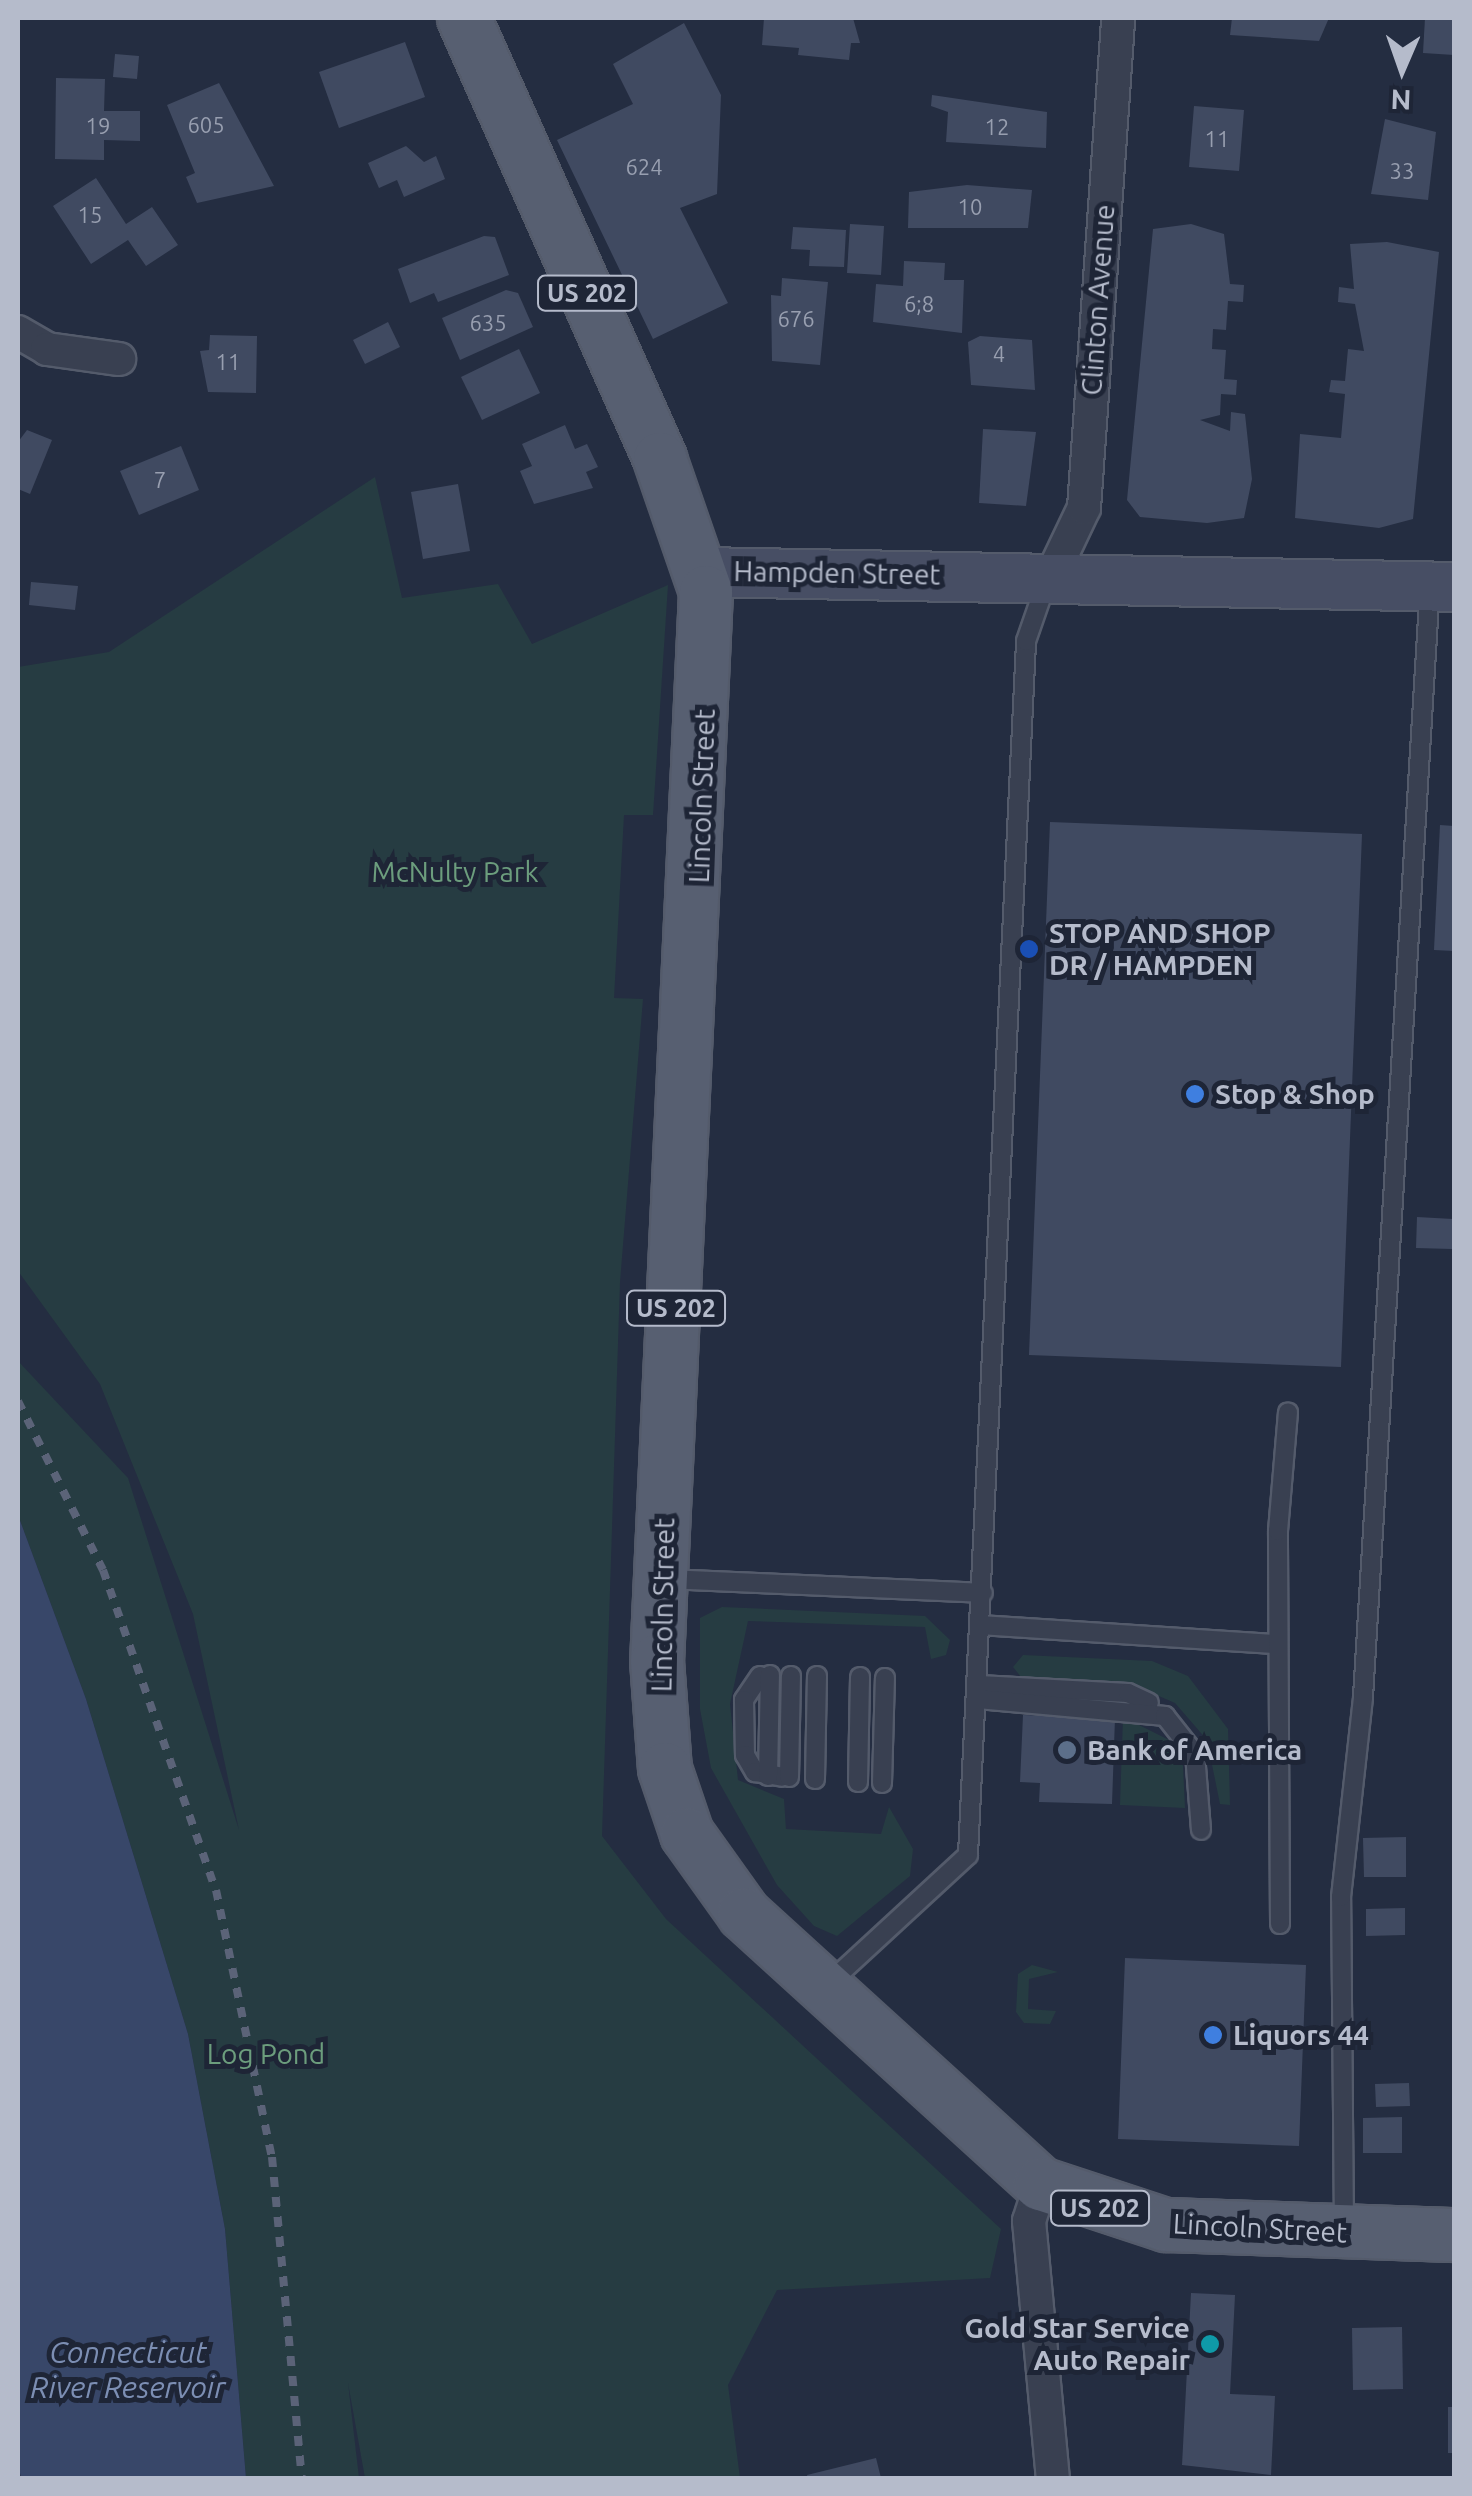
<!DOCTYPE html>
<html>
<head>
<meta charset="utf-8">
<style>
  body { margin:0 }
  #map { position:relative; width:1472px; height:2496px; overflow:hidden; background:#242d41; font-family:Ubuntu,sans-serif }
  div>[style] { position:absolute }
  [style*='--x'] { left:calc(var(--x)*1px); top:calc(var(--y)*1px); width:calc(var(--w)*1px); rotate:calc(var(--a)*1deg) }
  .green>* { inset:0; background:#263c42 }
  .water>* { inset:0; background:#384769 }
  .building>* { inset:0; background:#404a61 }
  .roads { filter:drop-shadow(2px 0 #545b6b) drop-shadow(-2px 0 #545b6b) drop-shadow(0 2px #545b6b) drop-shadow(0 -2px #545b6b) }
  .lane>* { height:18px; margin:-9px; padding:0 9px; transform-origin:9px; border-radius:9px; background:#394051 }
  .street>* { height:32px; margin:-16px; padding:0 16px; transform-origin:16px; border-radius:16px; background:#394051 }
  .secondary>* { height:48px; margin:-24px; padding:0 24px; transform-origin:24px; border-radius:24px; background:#474e64 }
  .primary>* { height:52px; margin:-26px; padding:0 26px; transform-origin:26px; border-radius:26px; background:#575f71 }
  .rail>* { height:8px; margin-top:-4px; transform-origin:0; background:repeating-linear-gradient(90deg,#5b6378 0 10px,transparent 0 20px) }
  .dots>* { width:28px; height:28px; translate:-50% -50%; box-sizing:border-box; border:5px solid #1e2536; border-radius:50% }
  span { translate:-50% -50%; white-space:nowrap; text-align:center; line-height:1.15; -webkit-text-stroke:10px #1e2536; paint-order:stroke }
  .number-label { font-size:22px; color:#989fb0 }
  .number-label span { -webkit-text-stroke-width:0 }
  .shield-label span { padding:2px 8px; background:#1e2536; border:2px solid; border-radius:8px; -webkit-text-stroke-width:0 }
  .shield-label { font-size:25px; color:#b5bbcb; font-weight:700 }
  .street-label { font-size:28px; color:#b5bbcb }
  .park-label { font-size:28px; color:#6c9d7d }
  .poi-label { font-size:28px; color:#b5bbcb; font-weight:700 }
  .left { translate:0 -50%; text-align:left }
  .right { translate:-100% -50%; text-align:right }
  .water-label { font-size:30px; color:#7c8eb3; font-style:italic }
  .frame { position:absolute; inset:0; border:20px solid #b5bbcb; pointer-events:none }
  .north { position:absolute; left:1352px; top:20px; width:100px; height:100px; -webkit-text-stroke:8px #1e2536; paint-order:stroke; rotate:182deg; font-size:28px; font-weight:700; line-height:40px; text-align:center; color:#b5bbcb }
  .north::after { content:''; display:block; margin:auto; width:35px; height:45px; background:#b5bbcb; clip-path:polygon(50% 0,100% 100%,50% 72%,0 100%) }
</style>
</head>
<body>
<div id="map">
  <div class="green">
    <i style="clip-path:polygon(375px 477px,402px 598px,498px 584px,532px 644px,668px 585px,653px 815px,624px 815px,614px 998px,643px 999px,620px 1282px,602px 1836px,666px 1919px,1001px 2229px,990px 2278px,777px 2290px,728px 2385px,740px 2478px,365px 2478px,348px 2383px,359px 2478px,246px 2478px,225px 2229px,188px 2034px,86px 1699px,18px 1515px,18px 1361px,128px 1478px,239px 1830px,193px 1614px,100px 1384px,18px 1271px,18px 667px,109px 652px)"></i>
    <i style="clip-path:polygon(722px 1607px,925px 1616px,950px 1640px,946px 1655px,931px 1659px,925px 1627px,748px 1621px,730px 1704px,738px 1780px,784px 1799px,786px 1829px,881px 1834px,889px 1807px,913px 1849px,910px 1876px,837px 1936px,814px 1926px,777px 1885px,711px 1768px,700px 1709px,700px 1618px)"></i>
    <i style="clip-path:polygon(1023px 1655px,1152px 1661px,1188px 1676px,1228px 1729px,1230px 1805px,1220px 1804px,1207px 1740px,1175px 1703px,1131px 1684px,1021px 1677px,1013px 1667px)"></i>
    <i style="clip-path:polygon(1123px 1717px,1171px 1741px,1183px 1766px,1185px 1808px,1120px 1805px)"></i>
    <i style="clip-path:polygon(1032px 1965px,1058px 1972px,1029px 1979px,1028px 2009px,1056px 2011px,1050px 2024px,1024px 2023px,1016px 2012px,1018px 1974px)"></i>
  </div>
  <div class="water">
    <i style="clip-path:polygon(18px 1515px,86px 1699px,188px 2034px,225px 2229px,246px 2478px,21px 2478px,18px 2463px)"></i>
  </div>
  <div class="building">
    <i style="clip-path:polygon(764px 18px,853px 18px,860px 43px,851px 43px,849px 60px,798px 55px,799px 48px,762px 45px)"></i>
    <i style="clip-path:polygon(1232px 18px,1329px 18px,1319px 41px,1230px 35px)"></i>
    <i style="clip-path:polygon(1425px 18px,1454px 18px,1454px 55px,1423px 53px)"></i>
    <i style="clip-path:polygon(684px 23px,721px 95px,717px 194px,680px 208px,728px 303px,653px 339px,557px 140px,633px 104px,613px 64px)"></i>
    <i style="clip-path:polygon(405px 42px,425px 97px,339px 128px,319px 72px)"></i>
    <i style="clip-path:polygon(115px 54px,139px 56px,137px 79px,113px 77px)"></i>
    <i style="clip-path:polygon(56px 78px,105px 79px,104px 111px,140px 111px,140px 141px,104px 140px,104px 160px,55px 159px)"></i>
    <i style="clip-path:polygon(219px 83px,274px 186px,197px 203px,186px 177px,195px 173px,167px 105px)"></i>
    <i style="clip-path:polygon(932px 95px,1047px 112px,1046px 148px,946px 142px,948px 112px,931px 106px)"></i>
    <i style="clip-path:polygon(1194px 106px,1244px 110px,1239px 171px,1189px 167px)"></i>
    <i style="clip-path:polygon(1385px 119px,1436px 132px,1428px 200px,1371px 194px)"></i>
    <i style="clip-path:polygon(406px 146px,424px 162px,436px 156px,445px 179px,404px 197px,397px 180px,379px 188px,368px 163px)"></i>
    <i style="clip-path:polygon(96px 178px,126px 224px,152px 207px,178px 245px,146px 266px,128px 240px,91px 264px,53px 206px)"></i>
    <i style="clip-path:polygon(967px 185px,1032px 190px,1028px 228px,908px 228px,909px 192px)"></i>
    <i style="clip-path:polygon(850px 224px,884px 226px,881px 275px,847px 273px)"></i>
    <i style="clip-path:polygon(1191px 224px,1224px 234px,1230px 284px,1244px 285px,1243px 302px,1228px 301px,1226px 330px,1213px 329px,1212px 349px,1226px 350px,1224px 379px,1237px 380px,1236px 395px,1221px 394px,1220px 415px,1200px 420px,1230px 431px,1231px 412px,1245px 414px,1252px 479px,1244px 518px,1207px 523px,1140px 517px,1127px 500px,1153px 229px)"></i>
    <i style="clip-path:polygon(793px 227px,846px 230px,844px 267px,809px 266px,810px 250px,791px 249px)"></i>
    <i style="clip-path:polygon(484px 236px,495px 237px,509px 275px,438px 302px,434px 293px,410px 303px,398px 269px)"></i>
    <i style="clip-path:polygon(1387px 242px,1439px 252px,1413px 519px,1379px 528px,1295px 518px,1300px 434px,1341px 438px,1345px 394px,1329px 392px,1331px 380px,1345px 381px,1348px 349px,1364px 351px,1355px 304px,1338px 302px,1339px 287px,1354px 289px,1350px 244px)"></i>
    <i style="clip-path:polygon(904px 261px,945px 263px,944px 280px,964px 280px,962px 333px,873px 322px,876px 284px,903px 286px)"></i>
    <i style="clip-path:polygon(782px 278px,828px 282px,820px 365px,772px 361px,771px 295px,781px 296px)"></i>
    <i style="clip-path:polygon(506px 290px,518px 293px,533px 327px,460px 360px,442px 318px)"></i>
    <i style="clip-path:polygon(388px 322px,400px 347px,365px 364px,353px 340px)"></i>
    <i style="clip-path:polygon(210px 335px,257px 336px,256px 393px,208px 392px,200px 351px,209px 350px)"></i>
    <i style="clip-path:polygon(980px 336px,1032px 340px,1035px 390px,971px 385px,968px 342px)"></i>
    <i style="clip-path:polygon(519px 349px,540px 393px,482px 420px,461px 377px)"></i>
    <i style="clip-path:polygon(565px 425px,575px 449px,587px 444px,598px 467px,586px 472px,593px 488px,534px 504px,520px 471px,532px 466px,522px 444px)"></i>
    <i style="clip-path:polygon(983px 429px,1036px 432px,1026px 506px,979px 503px)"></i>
    <i style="clip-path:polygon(27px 430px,52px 440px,30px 494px,18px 489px,18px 442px)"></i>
    <i style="clip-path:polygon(181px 446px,199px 490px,139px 515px,120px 471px)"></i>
    <i style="clip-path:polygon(458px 484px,470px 551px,423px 559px,411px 492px)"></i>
    <i style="clip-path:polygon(31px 582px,78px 586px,75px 610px,29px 605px)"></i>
    <i style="clip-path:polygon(1050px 822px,1362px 834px,1341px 1367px,1029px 1355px)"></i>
    <i style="clip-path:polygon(1440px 825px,1454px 826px,1454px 951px,1434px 950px)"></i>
    <i style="clip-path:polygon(1417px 1217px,1453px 1219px,1452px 1249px,1416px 1248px)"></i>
    <i style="clip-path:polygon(1052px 1688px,1090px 1690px,1089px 1717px,1115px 1718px,1112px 1804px,1039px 1802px,1040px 1783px,1020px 1782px,1023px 1715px,1051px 1716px)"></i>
    <i style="clip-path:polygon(1406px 1837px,1406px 1877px,1364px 1877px,1363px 1838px)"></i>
    <i style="clip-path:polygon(1405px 1908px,1405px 1935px,1366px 1936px,1366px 1909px)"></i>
    <i style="clip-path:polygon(1125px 1958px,1306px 1965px,1299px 2146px,1118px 2139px)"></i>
    <i style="clip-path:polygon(1409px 2083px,1410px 2106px,1376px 2107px,1375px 2084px)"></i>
    <i style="clip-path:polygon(1402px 2117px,1402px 2153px,1363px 2153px,1363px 2118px)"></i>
    <i style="clip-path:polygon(1191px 2293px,1235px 2295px,1230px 2394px,1275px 2396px,1271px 2475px,1182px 2465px)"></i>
    <i style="clip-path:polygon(1402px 2327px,1403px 2389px,1353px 2390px,1352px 2328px)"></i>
    <i style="clip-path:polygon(1448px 2407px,1454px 2407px,1454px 2453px,1448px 2453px)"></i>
    <i style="clip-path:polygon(876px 2458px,881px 2478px,808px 2478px,807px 2475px)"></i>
  </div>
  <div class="roads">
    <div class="lane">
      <i style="--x:664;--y:1579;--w:319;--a:2.5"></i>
      <i style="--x:981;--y:1625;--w:296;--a:3.7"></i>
      <i style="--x:760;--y:1676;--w:29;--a:124"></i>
      <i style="--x:744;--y:1700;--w:55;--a:89"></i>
      <i style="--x:745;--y:1755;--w:20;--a:60"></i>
      <i style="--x:755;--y:1772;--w:27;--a:10"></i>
      <i style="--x:979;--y:1685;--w:149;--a:3.1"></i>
      <i style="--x:1128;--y:1693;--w:23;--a:25"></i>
      <i style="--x:978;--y:1699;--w:188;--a:5.2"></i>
      <i style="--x:1165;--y:1716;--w:48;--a:51.7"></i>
      <i style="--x:1195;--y:1754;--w:76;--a:85.5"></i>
      <i style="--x:768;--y:1776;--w:101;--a:-88.9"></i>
      <i style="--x:789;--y:1777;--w:101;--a:-88.9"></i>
      <i style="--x:815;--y:1779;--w:103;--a:-88.9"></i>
      <i style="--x:858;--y:1782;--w:105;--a:-88.9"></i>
      <i style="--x:882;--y:1783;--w:105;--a:-88.4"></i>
      <i style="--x:1280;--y:1924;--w:393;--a:-90.3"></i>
      <i style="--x:1278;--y:1531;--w:119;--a:-85.2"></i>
      <i style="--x:826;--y:1986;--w:193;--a:-42.7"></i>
      <i style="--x:968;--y:1855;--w:1215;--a:-87.26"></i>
      <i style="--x:1026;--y:641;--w:58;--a:-70.9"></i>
      <i style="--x:1344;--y:2228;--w:331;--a:-90.5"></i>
      <i style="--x:1341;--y:1897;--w:201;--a:-83.7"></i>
      <i style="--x:1363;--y:1697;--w:1112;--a:-86.55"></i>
    </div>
    <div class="street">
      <i style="--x:18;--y:332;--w:34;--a:30"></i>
      <i style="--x:47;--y:349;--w:73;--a:7.9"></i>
      <i style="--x:1052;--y:575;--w:74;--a:-64.5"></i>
      <i style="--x:1084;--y:508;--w:491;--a:-86"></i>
      <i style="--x:1041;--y:2184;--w:39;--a:108"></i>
      <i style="--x:1029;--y:2221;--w:258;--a:84.7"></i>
    </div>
    <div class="secondary">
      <i style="--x:703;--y:572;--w:751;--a:1.14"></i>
    </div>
    <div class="primary">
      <i style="--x:464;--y:18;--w:483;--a:66"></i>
      <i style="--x:660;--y:459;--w:141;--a:70.9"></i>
      <i style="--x:706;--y:592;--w:1070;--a:92.62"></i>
      <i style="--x:657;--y:1661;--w:108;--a:85.8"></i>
      <i style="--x:665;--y:1769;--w:69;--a:71.3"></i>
      <i style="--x:687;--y:1834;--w:98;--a:54.5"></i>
      <i style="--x:744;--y:1914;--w:401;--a:42.3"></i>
      <i style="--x:1041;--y:2184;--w:132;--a:18.2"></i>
      <i style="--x:1166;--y:2225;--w:288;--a:2"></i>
    </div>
  </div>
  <div class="rail">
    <i style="--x:18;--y:1401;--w:189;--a:63.3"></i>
    <i style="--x:103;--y:1570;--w:339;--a:70.6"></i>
    <i style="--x:216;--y:1890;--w:273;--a:78.2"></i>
    <i style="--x:272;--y:2157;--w:322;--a:84.7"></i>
  </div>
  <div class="dots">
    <i style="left:1029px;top:949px;background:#1a4fb4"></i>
    <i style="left:1195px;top:1094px;background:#3f7fe0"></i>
    <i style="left:1067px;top:1750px;background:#5c6f8a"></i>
    <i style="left:1213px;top:2035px;background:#3f7fe0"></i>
    <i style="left:1210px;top:2344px;background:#0f9aa8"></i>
  </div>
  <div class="number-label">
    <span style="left:206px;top:125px">605</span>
    <span style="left:98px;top:126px">19</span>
    <span style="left:997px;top:127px">12</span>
    <span style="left:1217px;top:139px">11</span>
    <span style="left:644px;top:167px">624</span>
    <span style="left:1402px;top:171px">33</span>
    <span style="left:970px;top:207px">10</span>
    <span style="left:90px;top:215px">15</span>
    <span style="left:919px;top:304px">6;8</span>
    <span style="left:796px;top:319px">676</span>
    <span style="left:488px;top:323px">635</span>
    <span style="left:999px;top:354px">4</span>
    <span style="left:228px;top:362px">11</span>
    <span style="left:160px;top:480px">7</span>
  </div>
  <div class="shield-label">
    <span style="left:587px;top:293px">US 202</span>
    <span style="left:676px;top:1308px">US 202</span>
    <span style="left:1100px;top:2208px">US 202</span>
  </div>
  <div class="street-label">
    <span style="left:1098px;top:300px;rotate:-86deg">Clinton Avenue</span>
    <span style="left:837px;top:573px;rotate:1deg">Hampden Street</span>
    <span style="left:702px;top:796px;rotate:-88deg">Lincoln Street</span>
    <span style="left:663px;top:1605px;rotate:-89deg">Lincoln Street</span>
    <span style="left:1260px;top:2228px;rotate:3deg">Lincoln Street</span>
  </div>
  <div class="park-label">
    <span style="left:455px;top:872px">McNulty Park</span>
    <span style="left:266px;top:2054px">Log Pond</span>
  </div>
  <div class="poi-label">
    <span class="left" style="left:1049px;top:949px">STOP AND SHOP<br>DR / HAMPDEN</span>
    <span class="left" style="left:1215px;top:1094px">Stop &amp; Shop</span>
    <span class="left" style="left:1087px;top:1750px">Bank of America</span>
    <span class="left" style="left:1233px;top:2035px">Liquors 44</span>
    <span class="right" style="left:1190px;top:2344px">Gold Star Service<br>Auto Repair</span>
  </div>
  <div class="water-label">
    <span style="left:128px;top:2369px">Connecticut<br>River Reservoir</span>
  </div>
  <div class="frame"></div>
  <div class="north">N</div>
</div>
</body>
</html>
